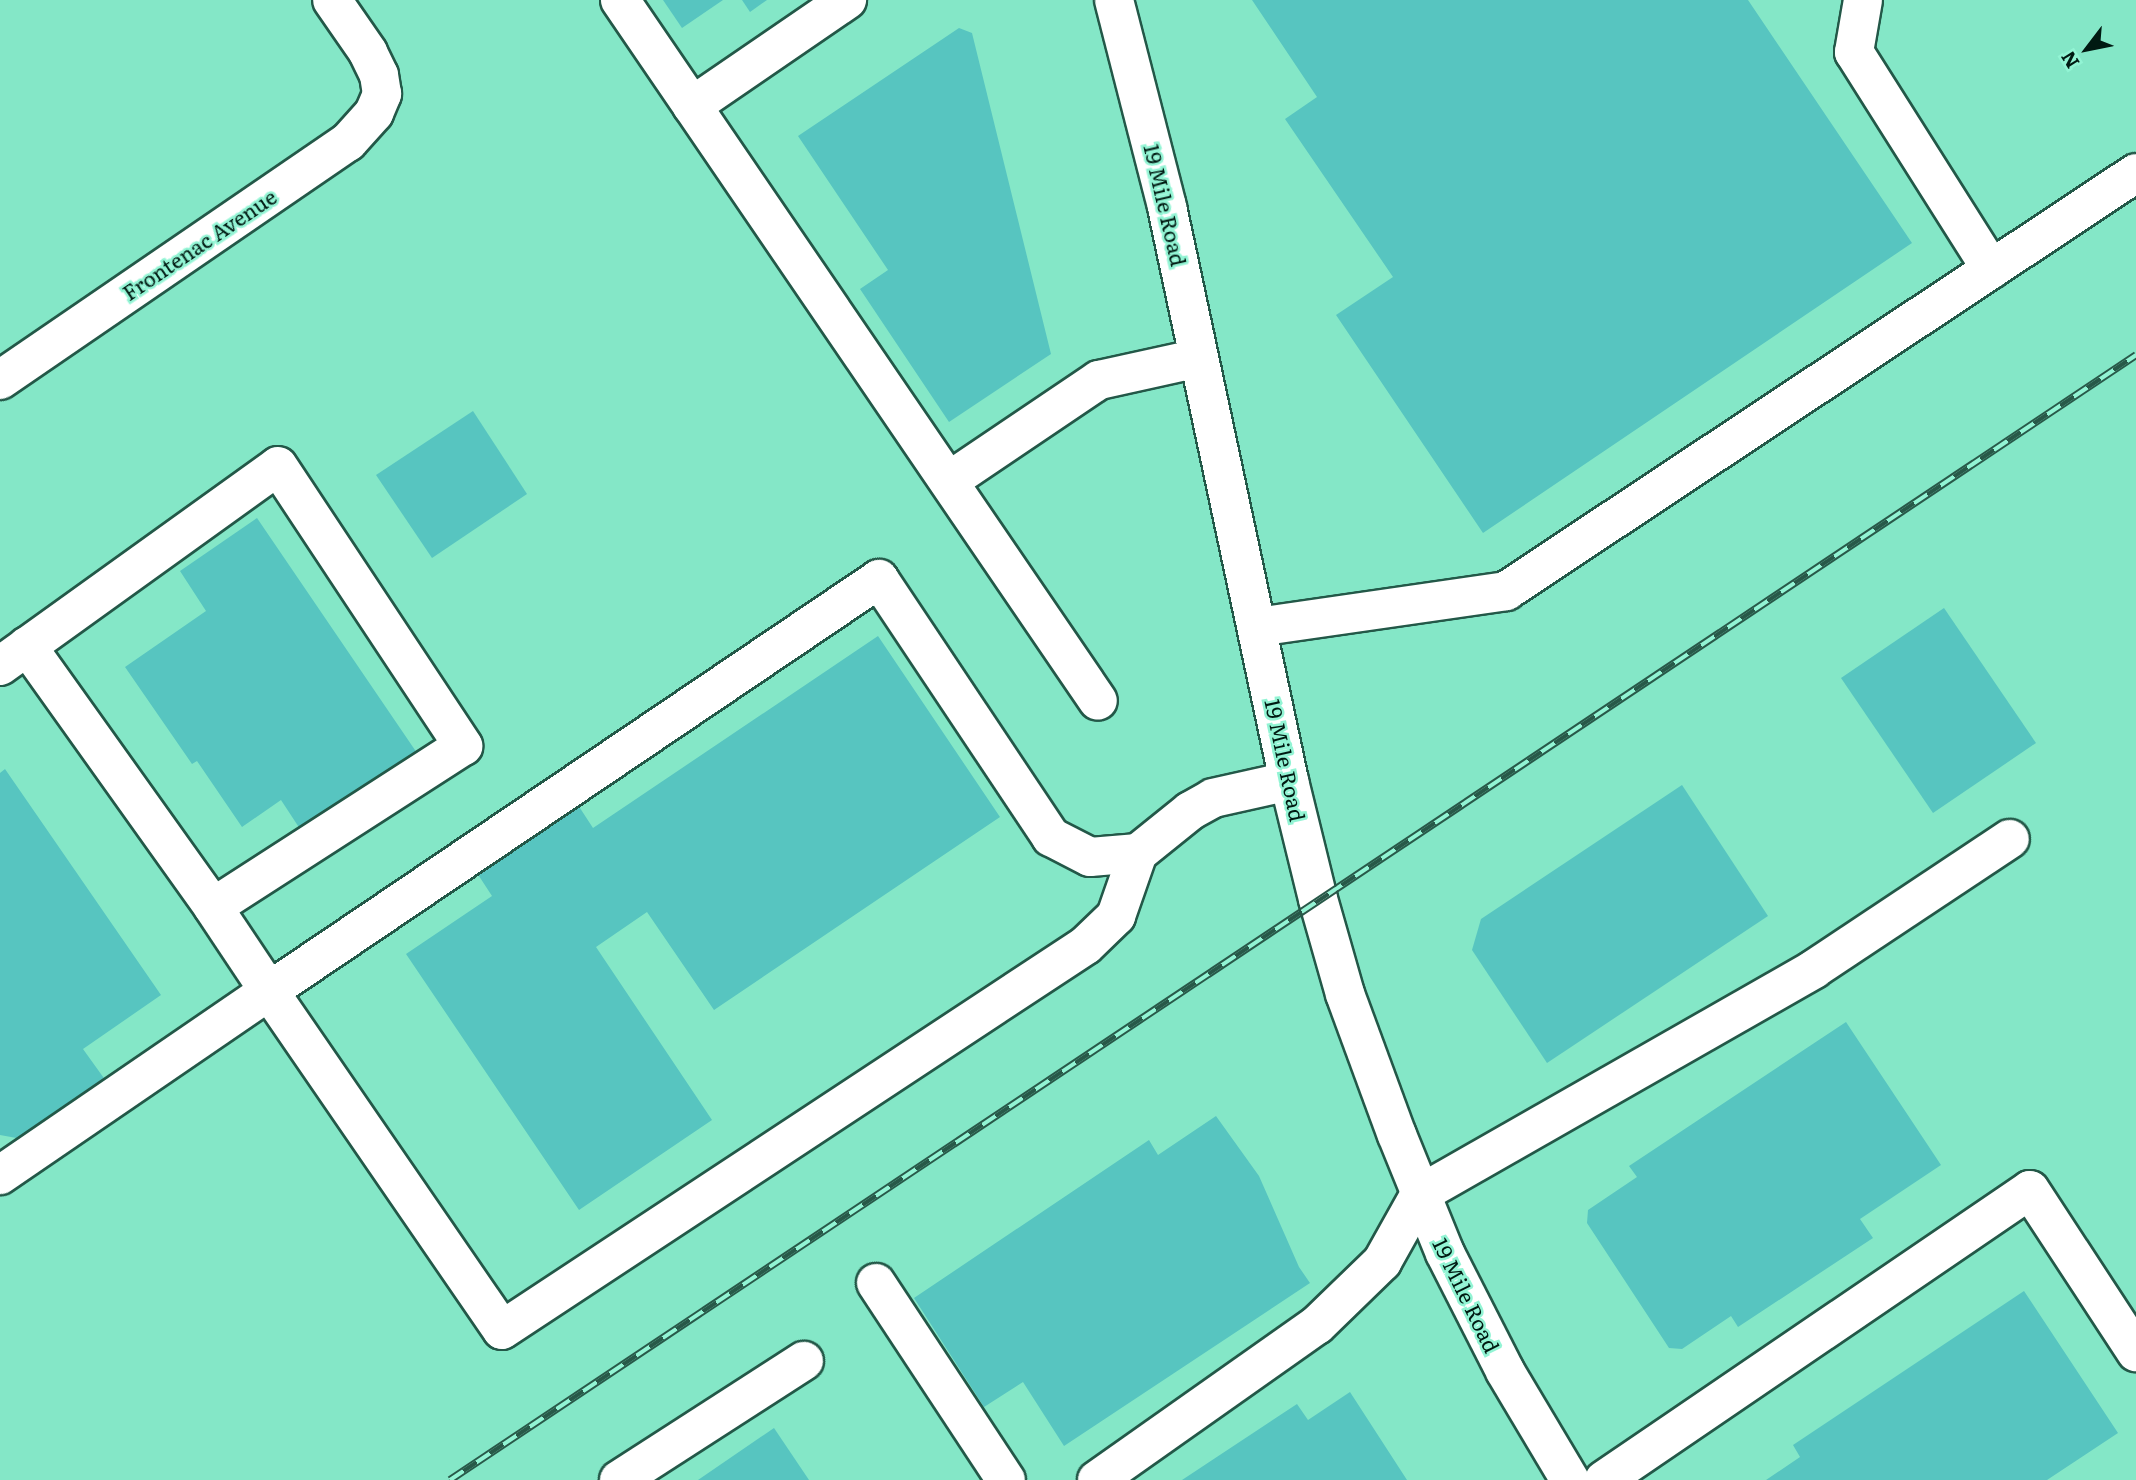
<!DOCTYPE html>
<html>
<head>
<meta charset="utf-8">
<style>
  body { margin:0 }
  #map { position:relative; width:2136px; height:1480px; overflow:hidden; background:#84e7c7; font-family:Literata,serif }
  div>[style] { position:absolute }
  [style*='--x'] { left:calc(var(--x)*1px); top:calc(var(--y)*1px); width:calc(var(--w)*1px); rotate:calc(var(--a)*1deg) }
  .building>* { inset:0; background:#57c5c0 }
  .roads { filter:drop-shadow(2px 0 #235848) drop-shadow(-2px 0 #235848) drop-shadow(0 2px #235848) drop-shadow(0 -2px #235848) }
  .minor>* { height:38px; margin:-19px; padding:0 19px; transform-origin:19px; border-radius:19px; background:#fff }
  .rail>* { height:8px; margin-top:-4px; transform-origin:0; background:repeating-linear-gradient(90deg,#92f4d4 0 16px,#285949 0 32px); box-sizing:border-box; border-block:2px solid #285949 }
  span { translate:-50% -50%; white-space:nowrap; text-align:center; line-height:1.15; -webkit-text-stroke:5px #92f4d4; paint-order:stroke }
  .street-label { font-size:21px; color:#001a12 }
  .north { position:absolute; left:2052px; top:14px; width:70px; height:70px; -webkit-text-stroke:5px #92f4d4; paint-order:stroke; rotate:238deg; font-size:19px; font-weight:700; line-height:28px; text-align:center; color:#001a12 }
  .north::after { content:''; display:block; margin:auto; width:24px; height:32px; background:#001a12; clip-path:polygon(50% 0,100% 100%,50% 72%,0 100%) }
</style>
</head>
<body>
<div id="map">
  <div class="building">
    <i style="clip-path:polygon(663px 0,723px 0,682px 28px)"></i>
    <i style="clip-path:polygon(742px 0,767px 0,750px 12px)"></i>
    <i style="clip-path:polygon(1252px 0,1748px 0,1912px 243px,1483px 533px,1336px 315px,1393px 277px,1285px 119px,1317px 97px)"></i>
    <i style="clip-path:polygon(959px 28px,972px 33px,1051px 354px,949px 422px,860px 289px,888px 270px,798px 136px)"></i>
    <i style="clip-path:polygon(473px 411px,527px 494px,432px 558px,376px 475px)"></i>
    <i style="clip-path:polygon(257px 518px,417px 753px,302px 832px,281px 800px,242px 827px,197px 761px,192px 764px,125px 667px,206px 611px,180px 571px)"></i>
    <i style="clip-path:polygon(1944px 608px,2036px 743px,1933px 813px,1841px 678px)"></i>
    <i style="clip-path:polygon(878px 636px,1000px 817px,714px 1010px,647px 912px,596px 947px,712px 1120px,579px 1210px,406px 954px,492px 896px,477px 873px,578px 805px,593px 828px)"></i>
    <i style="clip-path:polygon(5px 769px,161px 995px,83px 1049px,111px 1088px,33px 1141px,0 1135px,0 773px)"></i>
    <i style="clip-path:polygon(1682px 785px,1768px 916px,1547px 1063px,1472px 950px,1481px 919px)"></i>
    <i style="clip-path:polygon(1846px 1022px,1941px 1165px,1860px 1219px,1873px 1238px,1738px 1327px,1731px 1316px,1682px 1349px,1669px 1348px,1587px 1223px,1588px 1210px,1637px 1177px,1629px 1166px)"></i>
    <i style="clip-path:polygon(1216px 1116px,1259px 1176px,1299px 1267px,1310px 1283px,1064px 1446px,1023px 1382px,984px 1407px,914px 1298px,1149px 1140px,1158px 1155px)"></i>
    <i style="clip-path:polygon(2024px 1291px,2118px 1433px,2047px 1480px,1766px 1480px,1800px 1457px,1793px 1445px)"></i>
    <i style="clip-path:polygon(1350px 1392px,1407px 1480px,1182px 1480px,1297px 1404px,1308px 1420px)"></i>
    <i style="clip-path:polygon(774px 1428px,809px 1480px,698px 1480px)"></i>
  </div>
  <div class="roads">
    <div class="minor">
      <i style="--x:620;--y:0;--w:848;--a:55.71"></i>
      <i style="--x:1114;--y:0;--w:214;--a:75.6"></i>
      <i style="--x:1167;--y:207;--w:587;--a:78"></i>
      <i style="--x:1289;--y:781;--w:122;--a:76.2"></i>
      <i style="--x:1318;--y:899;--w:99;--a:74.1"></i>
      <i style="--x:1345;--y:994;--w:150;--a:69.8"></i>
      <i style="--x:1397;--y:1135;--w:127;--a:67.9"></i>
      <i style="--x:1445;--y:1253;--w:132;--a:63"></i>
      <i style="--x:1505;--y:1371;--w:127;--a:59.2"></i>
      <i style="--x:1863;--y:0;--w:53;--a:99.8"></i>
      <i style="--x:1854;--y:52;--w:257;--a:57.7"></i>
      <i style="--x:692;--y:106;--w:188;--a:-34.4"></i>
      <i style="--x:0;--y:380;--w:422;--a:-34.4"></i>
      <i style="--x:348;--y:142;--w:39;--a:-48"></i>
      <i style="--x:374;--y:113;--w:21;--a:-67"></i>
      <i style="--x:382;--y:94;--w:19;--a:-99"></i>
      <i style="--x:379;--y:75;--w:25;--a:-116"></i>
      <i style="--x:368;--y:52;--w:63;--a:-124.7"></i>
      <i style="--x:949;--y:481;--w:181;--a:-34"></i>
      <i style="--x:1099;--y:380;--w:102;--a:-12.4"></i>
      <i style="--x:1257;--y:627;--w:252;--a:-8.2"></i>
      <i style="--x:1506;--y:591;--w:756;--a:-33.56"></i>
      <i style="--x:27;--y:646;--w:320;--a:54.5"></i>
      <i style="--x:0;--y:666;--w:342;--a:-35.7"></i>
      <i style="--x:278;--y:466;--w:336;--a:56.5"></i>
      <i style="--x:463;--y:746;--w:297;--a:147.2"></i>
      <i style="--x:213;--y:907;--w:101;--a:56.3"></i>
      <i style="--x:269;--y:991;--w:326;--a:145.6"></i>
      <i style="--x:1138;--y:853;--w:48;--a:175.2"></i>
      <i style="--x:1090;--y:857;--w:44;--a:-152.9"></i>
      <i style="--x:1051;--y:837;--w:310;--a:-123.7"></i>
      <i style="--x:879;--y:579;--w:736;--a:145.96"></i>
      <i style="--x:269;--y:991;--w:411;--a:55.5"></i>
      <i style="--x:502;--y:1330;--w:699;--a:-33.39"></i>
      <i style="--x:1086;--y:945;--w:42;--a:-44"></i>
      <i style="--x:1116;--y:916;--w:67;--a:-70.8"></i>
      <i style="--x:1138;--y:853;--w:67;--a:-38.9"></i>
      <i style="--x:1190;--y:811;--w:26;--a:-29"></i>
      <i style="--x:1213;--y:798;--w:78;--a:-12.6"></i>
      <i style="--x:876;--y:1283;--w:236;--a:56.6"></i>
      <i style="--x:619;--y:1480;--w:220;--a:-32.8"></i>
      <i style="--x:1097;--y:1480;--w:269;--a:-35.2"></i>
      <i style="--x:1317;--y:1325;--w:91;--a:-44.1"></i>
      <i style="--x:1382;--y:1262;--w:78;--a:-60.8"></i>
      <i style="--x:1420;--y:1194;--w:454;--a:-29.7"></i>
      <i style="--x:1814;--y:969;--w:235;--a:-33.6"></i>
      <i style="--x:1604;--y:1480;--w:515;--a:-34.25"></i>
      <i style="--x:2030;--y:1190;--w:194;--a:56.8"></i>
    </div>
  </div>
  <div class="rail">
    <i style="--x:450;--y:1480;--w:2027;--a:-33.71"></i>
  </div>
  <div class="street-label">
    <span style="left:1166px;top:205px;rotate:77deg">19 Mile Road</span>
    <span style="left:199px;top:244px;rotate:-34deg">Frontenac Avenue</span>
    <span style="left:1286px;top:760px;rotate:78deg">19 Mile Road</span>
    <span style="left:1467px;top:1295px;rotate:64deg">19 Mile Road</span>
  </div>
  <div class="north">N</div>
</div>
</body>
</html>
